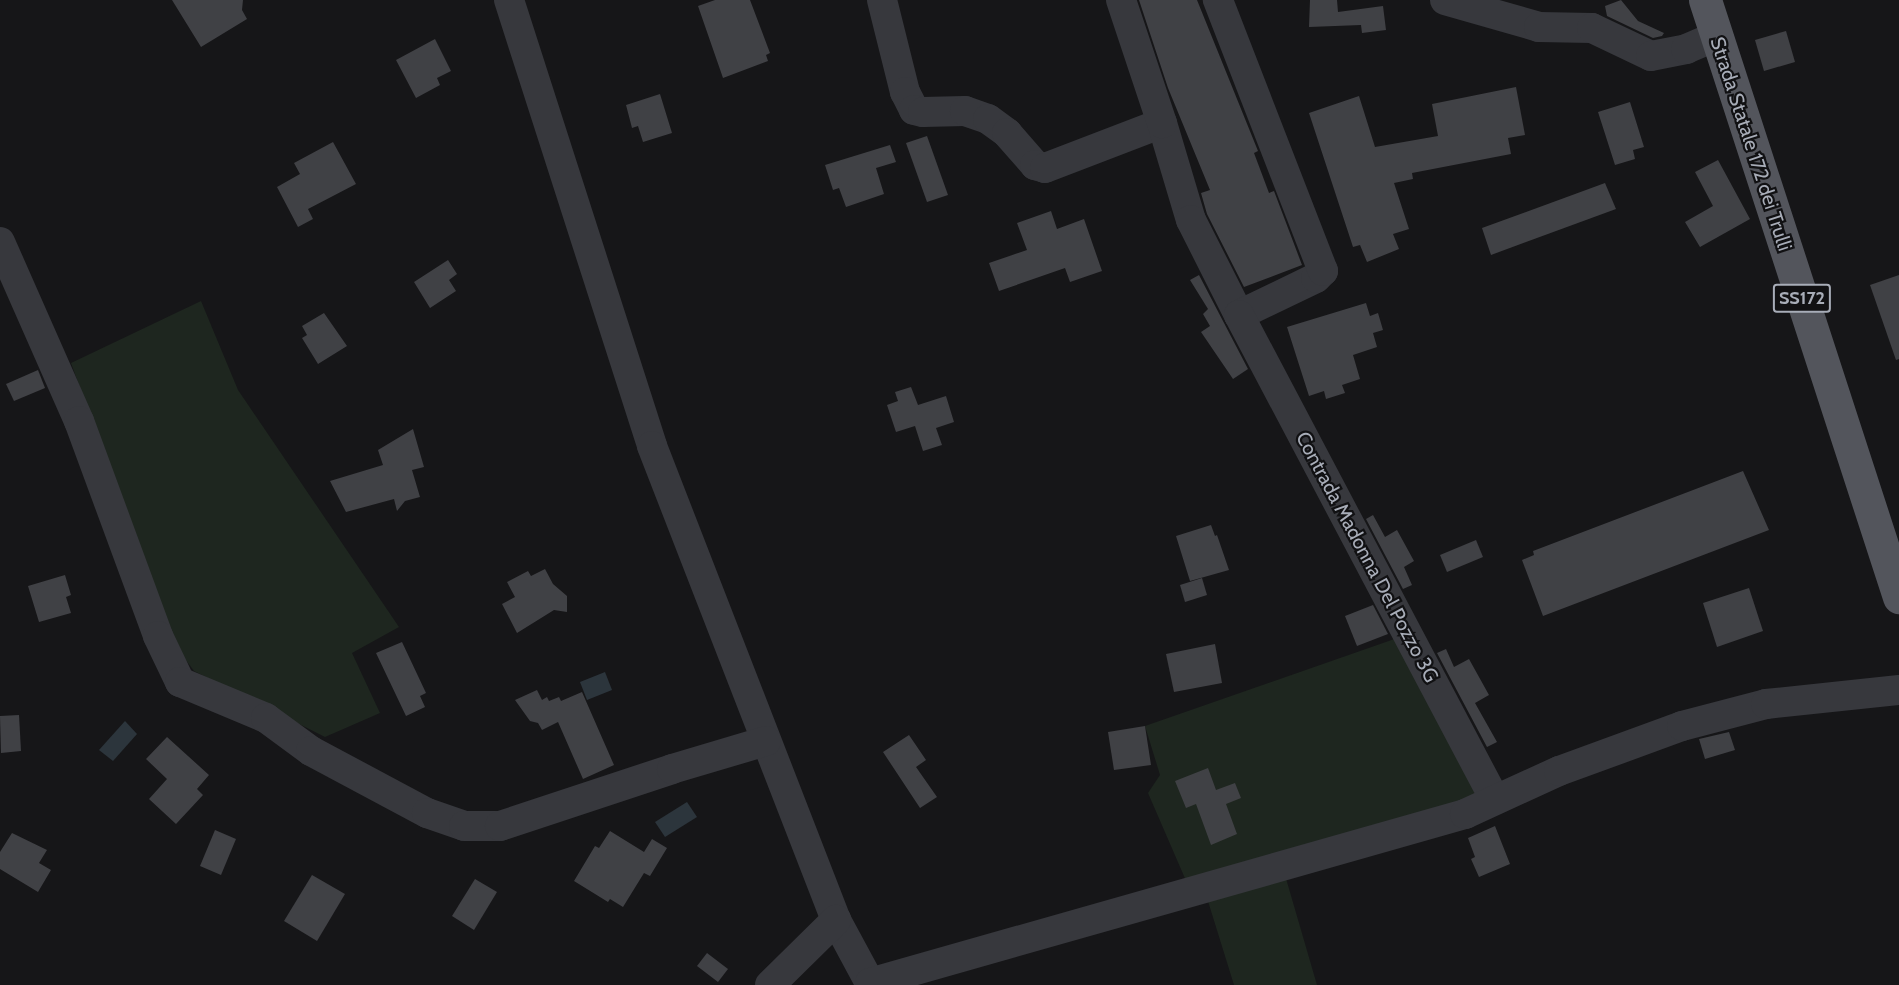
<!DOCTYPE html>
<html>
<head>
<meta charset="utf-8">
<style>
  body { margin:0 }
  #map { position:relative; width:1899px; height:985px; overflow:hidden; background:#161618; font-family:Cabin,sans-serif }
  div>[style] { position:absolute }
  [style*='--x'] { left:calc(var(--x)*1px); top:calc(var(--y)*1px); width:calc(var(--w)*1px); rotate:calc(var(--a)*1deg) }
  .green>* { inset:0; background:#1e261f }
  .water>* { inset:0; background:#2c353c }
  .building>* { inset:0; background:#404145 }
  .minor>* { height:30px; margin:-15px; padding:0 15px; transform-origin:15px; border-radius:15px; background:#37383d }
  .major>* { height:33px; margin:-16.5px; padding:0 16.5px; transform-origin:16.5px; border-radius:16.5px; background:#53555c }
  span { translate:-50% -50%; white-space:nowrap; text-align:center; line-height:1.15; -webkit-text-stroke:4.5px #111113; paint-order:stroke }
  .shield-label span { padding:2px 4px; background:#111113; border:2px solid; border-radius:4px; -webkit-text-stroke-width:0 }
  .shield-label { font-size:18px; color:#a8adb8; font-weight:700 }
  .street-label { font-size:20px; color:#a8adb8 }
</style>
</head>
<body>
<div id="map">
  <div class="green">
    <i style="clip-path:polygon(201px 301px,238px 390px,399px 627px,352px 653px,380px 713px,325px 737px,194px 671px,173px 643px,71px 363px)"></i>
    <i style="clip-path:polygon(1403px 636px,1483px 799px,1285px 875px,1317px 985px,1234px 985px,1207px 898px,1187px 883px,1148px 793px,1160px 775px,1145px 726px)"></i>
  </div>
  <div class="water">
    <i style="clip-path:polygon(605px 672px,612px 690px,587px 700px,580px 682px)"></i>
    <i style="clip-path:polygon(125px 721px,137px 734px,113px 761px,99px 750px)"></i>
    <i style="clip-path:polygon(687px 802px,697px 817px,665px 837px,655px 822px)"></i>
  </div>
  <div class="building">
    <i style="clip-path:polygon(172px 0,243px 0,242px 10px,247px 19px,201px 47px)"></i>
    <i style="clip-path:polygon(715px 0,750px 0,770px 53px,766px 55px,768px 61px,723px 78px,698px 6px)"></i>
    <i style="clip-path:polygon(1139px 0,1197px 0,1258px 151px,1254px 153px,1269px 193px,1274px 191px,1302px 265px,1244px 287px,1207px 214px,1201px 193px,1210px 190px,1168px 88px)"></i>
    <i style="clip-path:polygon(1310px 0,1337px 0,1338px 12px,1383px 6px,1386px 30px,1362px 33px,1361px 25px,1309px 27px)"></i>
    <i style="clip-path:polygon(1621px 0,1638px 21px,1664px 33px,1662px 36px,1653px 38px,1607px 16px,1605px 6px)"></i>
    <i style="clip-path:polygon(1786px 31px,1795px 62px,1764px 71px,1755px 40px)"></i>
    <i style="clip-path:polygon(435px 39px,451px 71px,437px 78px,440px 85px,416px 98px,396px 60px)"></i>
    <i style="clip-path:polygon(1516px 87px,1525px 135px,1508px 138px,1511px 154px,1412px 173px,1413px 179px,1394px 183px,1409px 229px,1393px 234px,1399px 249px,1367px 262px,1360px 245px,1353px 247px,1309px 113px,1359px 96px,1375px 147px,1438px 136px,1432px 104px)"></i>
    <i style="clip-path:polygon(660px 94px,672px 133px,643px 142px,638px 126px,632px 128px,626px 105px)"></i>
    <i style="clip-path:polygon(1630px 102px,1644px 147px,1633px 150px,1635px 159px,1615px 165px,1598px 112px)"></i>
    <i style="clip-path:polygon(927px 136px,948px 195px,927px 202px,906px 143px)"></i>
    <i style="clip-path:polygon(333px 142px,356px 184px,308px 209px,313px 219px,298px 227px,277px 187px,300px 174px,294px 163px)"></i>
    <i style="clip-path:polygon(890px 145px,896px 162px,876px 168px,884px 194px,846px 207px,839px 188px,833px 190px,825px 165px)"></i>
    <i style="clip-path:polygon(1718px 160px,1750px 219px,1700px 247px,1685px 222px,1713px 206px,1695px 172px)"></i>
    <i style="clip-path:polygon(1605px 183px,1616px 209px,1491px 255px,1482px 228px)"></i>
    <i style="clip-path:polygon(1051px 211px,1057px 229px,1084px 219px,1102px 271px,1070px 282px,1065px 268px,999px 291px,989px 263px,1027px 250px,1017px 223px)"></i>
    <i style="clip-path:polygon(448px 260px,457px 274px,449px 280px,456px 291px,430px 308px,414px 282px)"></i>
    <i style="clip-path:polygon(1199px 275px,1248px 369px,1233px 379px,1201px 332px,1210px 326px,1203px 314px,1208px 309px,1190px 280px)"></i>
    <i style="clip-path:polygon(1899px 275px,1899px 359px,1896px 360px,1870px 285px)"></i>
    <i style="clip-path:polygon(1366px 303px,1370px 316px,1378px 313px,1383px 330px,1373px 333px,1377px 347px,1353px 355px,1360px 379px,1342px 385px,1345px 393px,1326px 399px,1324px 391px,1309px 396px,1287px 327px)"></i>
    <i style="clip-path:polygon(324px 313px,347px 346px,318px 364px,302px 338px,307px 335px,302px 326px)"></i>
    <i style="clip-path:polygon(38px 370px,45px 388px,14px 401px,6px 384px)"></i>
    <i style="clip-path:polygon(911px 387px,918px 405px,946px 396px,954px 422px,936px 428px,942px 445px,923px 451px,915px 426px,896px 432px,887px 405px,898px 401px,895px 392px)"></i>
    <i style="clip-path:polygon(413px 429px,424px 467px,412px 470px,420px 497px,405px 501px,397px 511px,394px 499px,346px 512px,330px 481px,383px 465px,378px 450px)"></i>
    <i style="clip-path:polygon(1743px 471px,1769px 530px,1543px 616px,1522px 560px,1534px 555px,1533px 551px)"></i>
    <i style="clip-path:polygon(1373px 515px,1385px 537px,1397px 530px,1414px 561px,1404px 567px,1412px 585px,1403px 589px,1366px 519px)"></i>
    <i style="clip-path:polygon(1211px 525px,1215px 536px,1217px 535px,1229px 570px,1190px 581px,1176px 536px)"></i>
    <i style="clip-path:polygon(1476px 540px,1483px 557px,1447px 572px,1440px 555px)"></i>
    <i style="clip-path:polygon(545px 569px,553px 584px,567px 596px,567px 612px,554px 610px,517px 633px,502px 604px,515px 597px,507px 582px,528px 571px,531px 576px)"></i>
    <i style="clip-path:polygon(65px 575px,71px 595px,66px 597px,71px 613px,39px 622px,28px 586px)"></i>
    <i style="clip-path:polygon(1202px 578px,1207px 595px,1185px 602px,1180px 585px)"></i>
    <i style="clip-path:polygon(1749px 588px,1763px 631px,1717px 647px,1703px 603px)"></i>
    <i style="clip-path:polygon(1373px 605px,1388px 634px,1357px 646px,1345px 616px)"></i>
    <i style="clip-path:polygon(402px 642px,426px 693px,420px 696px,425px 707px,406px 716px,376px 653px)"></i>
    <i style="clip-path:polygon(1215px 644px,1222px 683px,1174px 692px,1166px 654px)"></i>
    <i style="clip-path:polygon(1446px 649px,1454px 667px,1469px 659px,1489px 695px,1475px 703px,1497px 742px,1487px 747px,1437px 653px)"></i>
    <i style="clip-path:polygon(537px 690px,542px 700px,547px 697px,549px 701px,559px 697px,561px 701px,582px 692px,614px 765px,583px 779px,558px 722px,542px 730px,538px 723px,530px 721px,515px 700px)"></i>
    <i style="clip-path:polygon(19px 715px,21px 751px,1px 753px,0 716px)"></i>
    <i style="clip-path:polygon(1145px 726px,1151px 765px,1114px 770px,1108px 732px)"></i>
    <i style="clip-path:polygon(1729px 732px,1735px 750px,1705px 759px,1699px 739px)"></i>
    <i style="clip-path:polygon(909px 735px,926px 760px,916px 767px,937px 797px,920px 808px,883px 752px)"></i>
    <i style="clip-path:polygon(167px 737px,209px 775px,197px 789px,203px 795px,176px 824px,149px 799px,167px 779px,146px 759px)"></i>
    <i style="clip-path:polygon(1208px 768px,1216px 790px,1235px 783px,1241px 798px,1226px 804px,1237px 834px,1211px 845px,1196px 804px,1186px 808px,1175px 781px)"></i>
    <i style="clip-path:polygon(1495px 826px,1510px 864px,1479px 877px,1471px 859px,1475px 857px,1468px 838px)"></i>
    <i style="clip-path:polygon(215px 830px,236px 839px,221px 875px,200px 866px)"></i>
    <i style="clip-path:polygon(610px 831px,644px 852px,652px 839px,667px 848px,650px 876px,644px 873px,623px 907px,610px 899px,608px 902px,574px 881px,595px 846px,599px 848px)"></i>
    <i style="clip-path:polygon(12px 833px,47px 850px,39px 863px,51px 870px,38px 892px,0 869px,0 852px)"></i>
    <i style="clip-path:polygon(312px 875px,345px 894px,317px 941px,284px 921px)"></i>
    <i style="clip-path:polygon(475px 879px,497px 892px,474px 930px,452px 916px)"></i>
    <i style="clip-path:polygon(707px 953px,728px 969px,718px 982px,697px 966px)"></i>
  </div>
  <div class="minor">
    <i style="--x:509;--y:0;--w:468;--a:72.2"></i>
    <i style="--x:652;--y:446;--w:508;--a:68.78"></i>
    <i style="--x:836;--y:920;--w:74;--a:61.7"></i>
    <i style="--x:882;--y:0;--w:95;--a:76"></i>
    <i style="--x:905;--y:92;--w:20;--a:63"></i>
    <i style="--x:914;--y:110;--w:9;--a:13"></i>
    <i style="--x:923;--y:112;--w:42;--a:-1.4"></i>
    <i style="--x:965;--y:111;--w:24;--a:19"></i>
    <i style="--x:988;--y:119;--w:24;--a:36"></i>
    <i style="--x:1007;--y:133;--w:43;--a:48.8"></i>
    <i style="--x:1035;--y:165;--w:10;--a:17"></i>
    <i style="--x:1045;--y:168;--w:125;--a:-21"></i>
    <i style="--x:1162;--y:123;--w:101;--a:73.4"></i>
    <i style="--x:1191;--y:220;--w:106;--a:63.2"></i>
    <i style="--x:1239;--y:315;--w:85;--a:-25.7"></i>
    <i style="--x:1316;--y:278;--w:10;--a:-45"></i>
    <i style="--x:1323;--y:271;--w:291;--a:-111.2"></i>
    <i style="--x:1121;--y:0;--w:130;--a:71.6"></i>
    <i style="--x:1445;--y:0;--w:98;--a:16"></i>
    <i style="--x:1539;--y:27;--w:53;--a:1.1"></i>
    <i style="--x:1592;--y:28;--w:65;--a:25.4"></i>
    <i style="--x:1651;--y:56;--w:36;--a:-11"></i>
    <i style="--x:1686;--y:49;--w:33;--a:-23"></i>
    <i style="--x:0;--y:242;--w:196;--a:66.2"></i>
    <i style="--x:79;--y:421;--w:229;--a:69.8"></i>
    <i style="--x:158;--y:636;--w:51;--a:64.4"></i>
    <i style="--x:180;--y:682;--w:93;--a:22.7"></i>
    <i style="--x:266;--y:718;--w:56;--a:36.3"></i>
    <i style="--x:311;--y:751;--w:132;--a:28.1"></i>
    <i style="--x:427;--y:813;--w:39;--a:19"></i>
    <i style="--x:464;--y:826;--w:36;--a:0"></i>
    <i style="--x:500;--y:826;--w:181;--a:-18.3"></i>
    <i style="--x:672;--y:769;--w:98;--a:-16.6"></i>
    <i style="--x:1239;--y:315;--w:548;--a:62.17"></i>
    <i style="--x:870;--y:983;--w:619;--a:-15.86"></i>
    <i style="--x:1465;--y:814;--w:103;--a:-24.6"></i>
    <i style="--x:1559;--y:771;--w:131;--a:-20.1"></i>
    <i style="--x:1682;--y:726;--w:87;--a:-14.7"></i>
    <i style="--x:1766;--y:704;--w:134;--a:-6"></i>
    <i style="--x:770;--y:985;--w:93;--a:-44.6"></i>
  </div>
  <div class="major">
    <i style="--x:1705;--y:0;--w:628;--a:72"></i>
  </div>
  <div class="shield-label">
    <span style="left:1802px;top:298px">SS172</span>
  </div>
  <div class="street-label">
    <span style="left:1751px;top:144px;rotate:72deg">Strada Statale 172 dei Trulli</span>
    <span style="left:1367px;top:557px;rotate:62deg">Contrada Madonna Del Pozzo 3G</span>
  </div>
</div>
</body>
</html>
